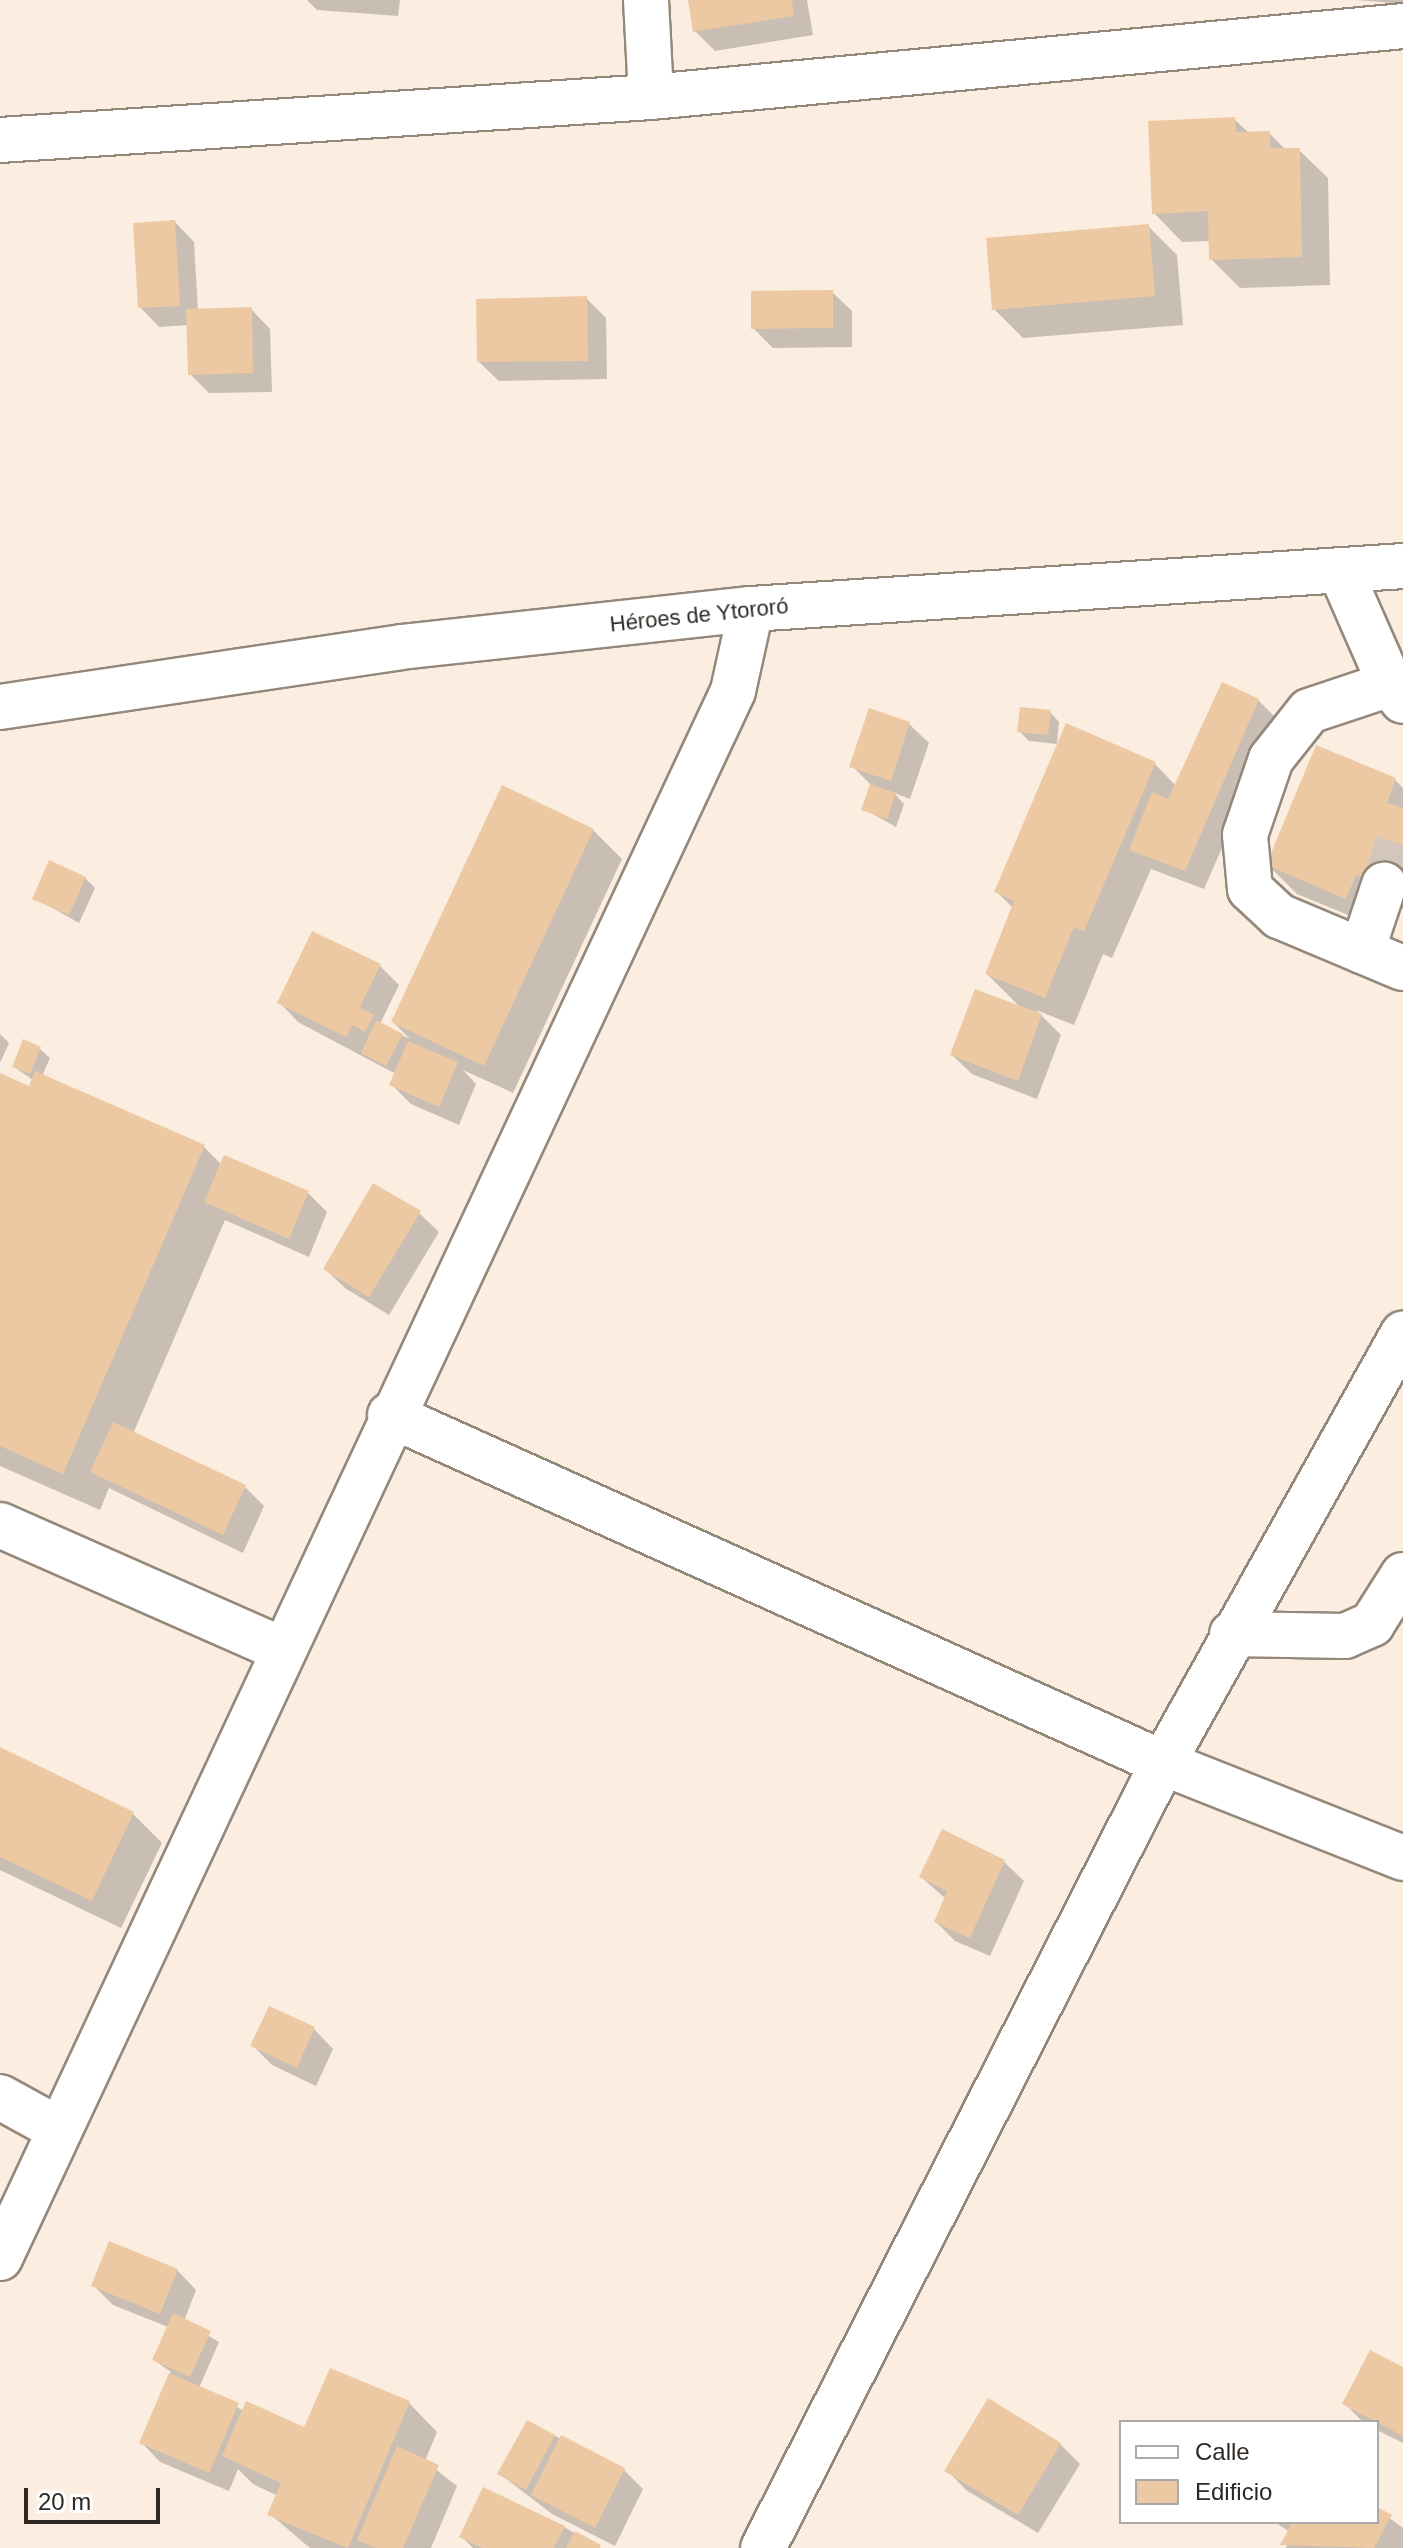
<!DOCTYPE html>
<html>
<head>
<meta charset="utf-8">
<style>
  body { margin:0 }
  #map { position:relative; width:1403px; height:2548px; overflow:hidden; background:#fbeee0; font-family:Helvetica,sans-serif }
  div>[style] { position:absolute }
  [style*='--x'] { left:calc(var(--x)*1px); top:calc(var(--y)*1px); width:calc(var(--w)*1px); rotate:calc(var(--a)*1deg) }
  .shadow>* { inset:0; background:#0003 }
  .building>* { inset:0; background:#ecc9a3 }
  .minor-tunnel>* { height:44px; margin-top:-22px; transform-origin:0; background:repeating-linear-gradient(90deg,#d2c7ba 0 44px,transparent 0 66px) }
  .roads { filter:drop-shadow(2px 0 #94887b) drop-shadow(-2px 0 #94887b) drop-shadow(0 2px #94887b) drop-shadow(0 -2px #94887b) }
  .minor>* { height:44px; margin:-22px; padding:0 22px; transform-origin:22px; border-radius:22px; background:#fff }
  .major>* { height:44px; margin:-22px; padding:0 22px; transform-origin:22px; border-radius:22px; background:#fff }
  .highway>* { height:44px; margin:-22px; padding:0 22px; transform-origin:22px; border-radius:22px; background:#fff }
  span { translate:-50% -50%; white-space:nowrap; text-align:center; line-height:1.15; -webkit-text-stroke:6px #fff; paint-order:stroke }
  .street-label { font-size:22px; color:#2e2924 }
  .legend { position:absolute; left:1119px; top:2420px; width:260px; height:104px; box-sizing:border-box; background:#fff; border:2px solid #aba9a7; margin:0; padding:10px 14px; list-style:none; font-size:24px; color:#2e2924 }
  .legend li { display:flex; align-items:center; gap:16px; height:40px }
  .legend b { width:40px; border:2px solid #aba9a7 }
  .scale { position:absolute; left:24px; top:2488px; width:136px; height:36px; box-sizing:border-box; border:4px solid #2e2924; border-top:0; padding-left:10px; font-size:24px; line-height:28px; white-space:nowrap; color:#2e2924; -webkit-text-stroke:6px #fff; paint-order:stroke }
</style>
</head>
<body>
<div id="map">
  <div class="shadow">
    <i style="clip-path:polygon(307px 0,400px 0,398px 16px,317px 10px)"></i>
    <i style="clip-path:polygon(690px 0,807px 0,813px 35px,715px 51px,695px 31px)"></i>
    <i style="clip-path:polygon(1403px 0,1403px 4px,1357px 0)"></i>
    <i style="clip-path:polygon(1234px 119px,1249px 133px,1269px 133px,1286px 150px,1299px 150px,1328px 178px,1330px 285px,1240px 288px,1211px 259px,1211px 241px,1182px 242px,1154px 213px)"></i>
    <i style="clip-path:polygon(175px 222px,194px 242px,198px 311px,251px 309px,270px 329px,272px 392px,209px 393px,190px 374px,188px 325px,159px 327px,140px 307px)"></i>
    <i style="clip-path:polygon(1148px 226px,1177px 255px,1183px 325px,1023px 338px,994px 309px)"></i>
    <i style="clip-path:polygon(832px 292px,852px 311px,852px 347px,773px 348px,753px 328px)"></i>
    <i style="clip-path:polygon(586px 298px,606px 318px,607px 379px,499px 381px,479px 362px)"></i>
    <i style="clip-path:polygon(1258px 700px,1278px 720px,1204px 889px,1151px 869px,1112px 958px,1103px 954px,1074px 1025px,1036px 1010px,1061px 1035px,1037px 1099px,972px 1074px,952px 1055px,1022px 1009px,987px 974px,1013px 908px,996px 891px,1155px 764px,1176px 786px)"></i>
    <i style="clip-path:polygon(1050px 712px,1059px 722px,1057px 744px,1029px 741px,1019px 731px)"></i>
    <i style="clip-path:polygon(909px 724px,929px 743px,910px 799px,894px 793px,904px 804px,896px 827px,864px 809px,872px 786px,852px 766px)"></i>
    <i style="clip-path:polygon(1395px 780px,1403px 788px,1403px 909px,1385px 903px,1375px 926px,1297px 894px,1268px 865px)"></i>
    <i style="clip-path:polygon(593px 830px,622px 859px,513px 1093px,463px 1070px,476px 1084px,459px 1125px,411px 1104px,392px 1085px,396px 1074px,298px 1022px,279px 1002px,380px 966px,399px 985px,380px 1024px,410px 1039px,393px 1022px)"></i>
    <i style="clip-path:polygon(85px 878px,95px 888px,79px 923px,35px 898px)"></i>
    <i style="clip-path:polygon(0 1034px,9px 1043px,0 1063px)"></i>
    <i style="clip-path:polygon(40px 1049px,50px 1058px,42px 1076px,204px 1147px,222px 1165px,308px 1193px,327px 1212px,309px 1257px,225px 1220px,133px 1434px,245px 1487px,264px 1506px,243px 1553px,109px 1488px,100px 1510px,0 1466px,0 1075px,30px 1088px,33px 1080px,14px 1067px)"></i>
    <i style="clip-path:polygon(419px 1213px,439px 1232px,389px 1315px,345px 1288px,325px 1269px)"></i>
    <i style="clip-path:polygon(0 1749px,133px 1814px,162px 1843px,121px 1928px,0 1870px)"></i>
    <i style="clip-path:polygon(1004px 1862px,1024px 1881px,990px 1956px,955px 1941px,936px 1922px,946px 1899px,921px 1877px)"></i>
    <i style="clip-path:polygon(314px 2029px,333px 2049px,316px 2086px,272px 2065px,253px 2046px)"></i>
    <i style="clip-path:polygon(177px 2270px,196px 2290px,184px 2321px,219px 2342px,199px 2388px,244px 2411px,305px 2430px,409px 2403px,437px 2432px,425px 2461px,457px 2486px,431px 2548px,310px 2548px,270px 2514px,278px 2496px,253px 2484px,238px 2469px,229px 2491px,160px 2462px,141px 2442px,171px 2372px,154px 2360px,168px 2327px,113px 2305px,94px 2286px)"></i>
    <i style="clip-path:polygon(1403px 2369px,1403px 2443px,1377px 2430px,1377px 2422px,1363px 2422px,1345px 2404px)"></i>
    <i style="clip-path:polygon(527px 2422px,624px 2470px,643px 2489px,615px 2546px,552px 2514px,500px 2474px)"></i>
    <i style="clip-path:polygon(1060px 2444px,1080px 2464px,1038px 2533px,966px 2490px,947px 2470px)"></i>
    <i style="clip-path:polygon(1377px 2509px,1403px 2528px,1403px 2548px,1286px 2548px,1290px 2532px,1274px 2522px,1377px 2522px)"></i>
    <i style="clip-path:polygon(564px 2527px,601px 2548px,473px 2548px,462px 2537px)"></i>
  </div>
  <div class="building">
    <i style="clip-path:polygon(688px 0,792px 0,794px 16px,693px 32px)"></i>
    <i style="clip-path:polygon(1235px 117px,1236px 132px,1270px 131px,1270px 148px,1300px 148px,1302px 257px,1209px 260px,1208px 211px,1152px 214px,1148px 121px)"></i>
    <i style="clip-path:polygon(175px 220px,180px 306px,138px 308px,133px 223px)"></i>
    <i style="clip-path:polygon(1149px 224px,1155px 296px,992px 310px,986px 238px)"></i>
    <i style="clip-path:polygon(833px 290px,833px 328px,751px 329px,751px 291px)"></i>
    <i style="clip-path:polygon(587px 296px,588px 361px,477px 362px,476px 299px)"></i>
    <i style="clip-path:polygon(252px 307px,253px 373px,188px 375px,186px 309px)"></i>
    <i style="clip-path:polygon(1222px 682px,1259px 699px,1185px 871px,1129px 850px,1152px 792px,1168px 799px)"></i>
    <i style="clip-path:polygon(1020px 707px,1051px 710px,1048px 735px,1017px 732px)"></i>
    <i style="clip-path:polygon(869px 708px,910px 722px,891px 781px,849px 767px)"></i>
    <i style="clip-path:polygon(1066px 723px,1156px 762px,1084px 931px,1074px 927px,1045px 998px,985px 974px,1014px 901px,994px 892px)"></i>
    <i style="clip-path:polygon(1316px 745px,1396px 778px,1387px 803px,1403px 808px,1403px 891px,1356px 875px,1346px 899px,1266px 865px)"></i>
    <i style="clip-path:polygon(870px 784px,896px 793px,887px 819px,861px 810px)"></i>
    <i style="clip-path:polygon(502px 785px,594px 829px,484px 1066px,391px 1022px)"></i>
    <i style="clip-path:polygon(49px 860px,86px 877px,69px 915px,32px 899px)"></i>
    <i style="clip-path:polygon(312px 931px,381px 964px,360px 1007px,374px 1015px,365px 1032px,352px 1025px,346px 1037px,277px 1003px)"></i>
    <i style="clip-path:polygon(975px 989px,1042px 1014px,1018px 1081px,950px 1055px)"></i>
    <i style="clip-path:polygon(376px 1020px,403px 1034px,386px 1066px,361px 1053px)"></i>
    <i style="clip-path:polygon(23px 1039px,41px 1047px,30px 1074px,12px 1067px)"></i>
    <i style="clip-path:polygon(408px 1041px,458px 1062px,439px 1107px,389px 1085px)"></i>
    <i style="clip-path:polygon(35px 1071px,205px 1145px,63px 1474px,0 1446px,0 1073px,29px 1086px)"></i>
    <i style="clip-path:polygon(224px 1155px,309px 1191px,289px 1239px,204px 1202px)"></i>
    <i style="clip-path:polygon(373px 1183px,421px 1211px,369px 1297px,323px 1269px)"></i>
    <i style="clip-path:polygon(113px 1422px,246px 1485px,223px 1535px,90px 1472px)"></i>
    <i style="clip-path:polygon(0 1747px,134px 1812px,92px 1901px,0 1857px)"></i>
    <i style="clip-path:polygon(942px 1829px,1005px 1860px,970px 1938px,934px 1922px,947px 1891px,919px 1877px)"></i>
    <i style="clip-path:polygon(269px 2006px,315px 2027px,297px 2068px,250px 2046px)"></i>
    <i style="clip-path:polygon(109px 2241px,178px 2269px,160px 2314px,91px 2286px)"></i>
    <i style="clip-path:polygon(173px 2313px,211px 2331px,190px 2377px,152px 2360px)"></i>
    <i style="clip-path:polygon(1370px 2350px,1403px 2367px,1403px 2436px,1342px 2404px)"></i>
    <i style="clip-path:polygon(330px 2368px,410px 2401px,348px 2548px,267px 2515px,281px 2483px,222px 2456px,246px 2401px,304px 2427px)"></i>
    <i style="clip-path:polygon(169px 2373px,239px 2403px,209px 2473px,139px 2443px)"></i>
    <i style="clip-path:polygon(988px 2398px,1061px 2443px,1018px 2515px,944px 2471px)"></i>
    <i style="clip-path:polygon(527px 2420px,555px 2435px,526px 2490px,497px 2474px)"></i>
    <i style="clip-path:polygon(561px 2435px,625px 2468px,595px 2528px,531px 2495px)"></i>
    <i style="clip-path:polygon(397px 2446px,439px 2465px,403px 2548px,376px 2548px,357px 2540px)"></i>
    <i style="clip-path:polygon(483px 2487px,565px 2526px,554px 2548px,482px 2548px,459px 2537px)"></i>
    <i style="clip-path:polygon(1377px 2507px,1392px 2515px,1374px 2548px,1280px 2545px,1291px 2525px,1285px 2522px,1377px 2522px)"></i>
    <i style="clip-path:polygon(575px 2531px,601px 2545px,599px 2548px,566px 2548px)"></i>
  </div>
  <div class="minor-tunnel">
    <i style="--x:1384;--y:885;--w:63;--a:-72.4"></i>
  </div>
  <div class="roads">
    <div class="minor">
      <i style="--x:646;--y:0;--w:97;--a:87"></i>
      <i style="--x:0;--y:140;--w:652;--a:-3.78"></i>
      <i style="--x:651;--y:97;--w:755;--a:-5.39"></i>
      <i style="--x:1340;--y:570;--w:124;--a:66.3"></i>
      <i style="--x:1390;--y:684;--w:21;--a:53"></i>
      <i style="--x:1390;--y:684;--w:85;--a:161.6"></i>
      <i style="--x:1309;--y:711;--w:61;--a:128.4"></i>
      <i style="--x:1271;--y:759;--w:80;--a:108.9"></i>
      <i style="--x:1245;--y:835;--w:54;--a:84.7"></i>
      <i style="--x:1250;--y:889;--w:40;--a:43"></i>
      <i style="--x:1279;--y:916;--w:134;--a:22.8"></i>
      <i style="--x:1362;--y:951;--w:70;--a:-71.6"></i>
      <i style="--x:390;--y:1415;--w:848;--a:24.24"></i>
      <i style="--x:1163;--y:1763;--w:258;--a:21.6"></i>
      <i style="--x:0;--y:1525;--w:309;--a:23.8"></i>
      <i style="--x:1232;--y:1634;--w:113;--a:1"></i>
      <i style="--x:1345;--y:1636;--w:30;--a:-24"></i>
      <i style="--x:1372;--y:1624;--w:58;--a:-57.7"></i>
      <i style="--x:0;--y:2097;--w:68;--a:28.8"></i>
      <i style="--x:0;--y:2258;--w:1730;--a:-64.93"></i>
      <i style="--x:733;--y:691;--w:84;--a:-77.6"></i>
    </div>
    <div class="major">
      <i style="--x:0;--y:707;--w:405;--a:-8.5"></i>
      <i style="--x:401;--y:647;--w:352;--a:-6.2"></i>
      <i style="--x:751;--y:609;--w:653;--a:-3.77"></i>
    </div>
    <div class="highway">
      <i style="--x:763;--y:2548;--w:881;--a:-63"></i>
      <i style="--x:1163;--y:1763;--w:492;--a:-60.8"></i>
    </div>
  </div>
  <div class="street-label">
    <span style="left:699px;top:615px;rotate:-6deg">Héroes de Ytororó</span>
  </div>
  <ul class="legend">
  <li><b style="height:10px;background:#fff"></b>Calle</li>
  <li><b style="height:22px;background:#ecc9a3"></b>Edificio</li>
  </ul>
  <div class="scale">20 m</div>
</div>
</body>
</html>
